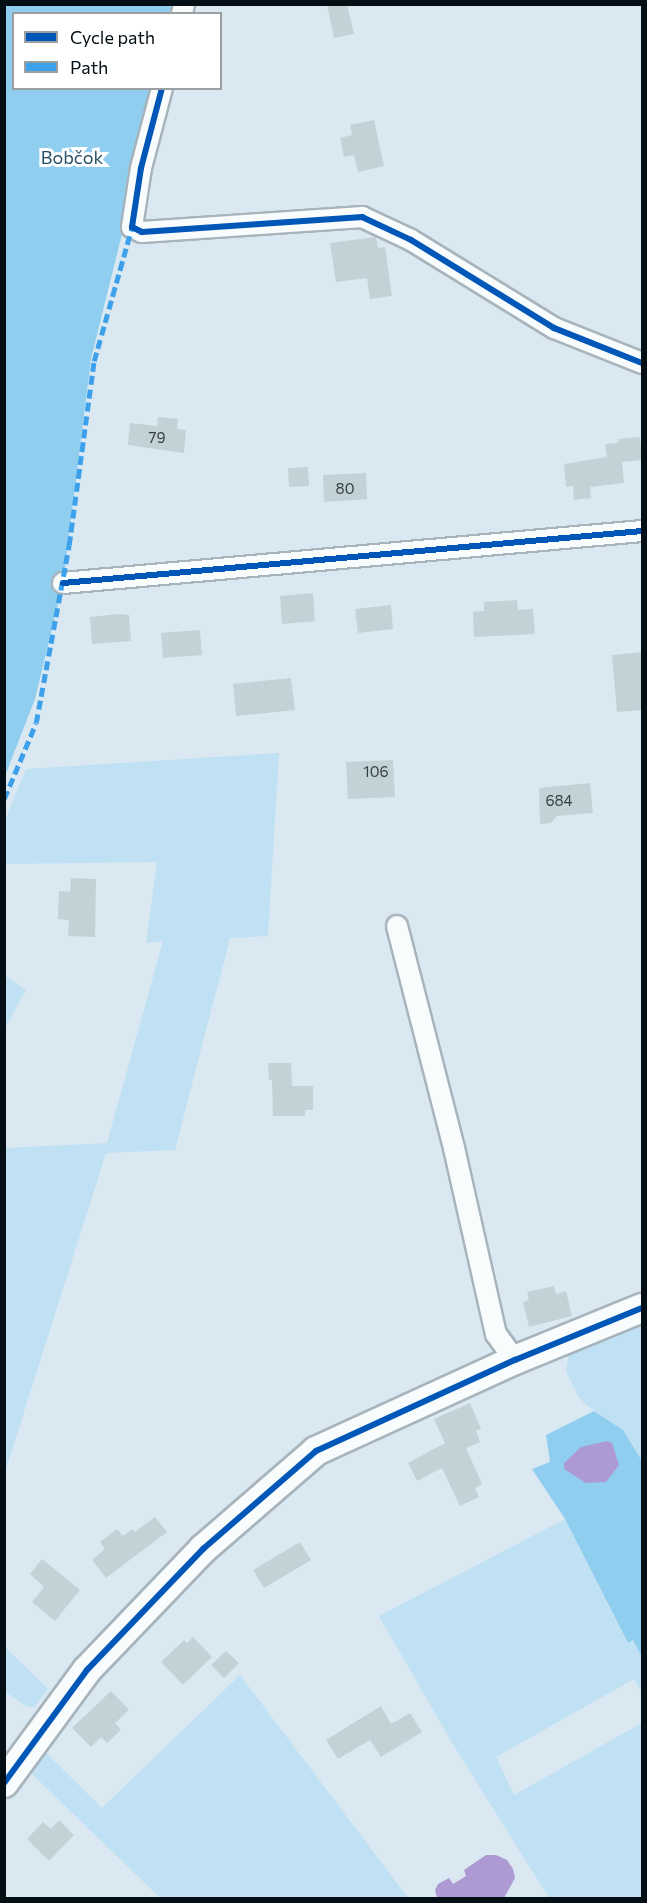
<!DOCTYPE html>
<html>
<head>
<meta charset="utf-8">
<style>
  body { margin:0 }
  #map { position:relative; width:647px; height:1903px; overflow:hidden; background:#dae8f2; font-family:Commissioner,sans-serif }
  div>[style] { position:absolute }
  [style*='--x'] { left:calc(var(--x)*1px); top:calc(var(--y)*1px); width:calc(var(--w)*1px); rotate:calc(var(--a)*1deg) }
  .green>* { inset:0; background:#c0e0f4 }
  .forest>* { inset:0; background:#90cef0 }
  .water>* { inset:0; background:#ad9ad3 }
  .building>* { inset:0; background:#c3d2d7 }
  .roads { filter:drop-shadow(2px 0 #a7b4bc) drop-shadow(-2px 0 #a7b4bc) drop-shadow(0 2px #a7b4bc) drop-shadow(0 -2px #a7b4bc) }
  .street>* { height:20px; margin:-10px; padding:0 10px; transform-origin:10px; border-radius:10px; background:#f9fcfd }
  .secondary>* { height:28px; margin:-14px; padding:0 14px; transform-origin:14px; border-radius:14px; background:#f9fcfd }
  .quiet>* { height:4.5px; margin-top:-2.25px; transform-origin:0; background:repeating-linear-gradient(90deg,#3ca1ea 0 9px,transparent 0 13.5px) }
  .cycleway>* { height:6px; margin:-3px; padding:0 3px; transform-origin:3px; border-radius:3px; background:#0057b8 }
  span { translate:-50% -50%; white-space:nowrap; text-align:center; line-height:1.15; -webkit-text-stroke:6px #fff; paint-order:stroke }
  .number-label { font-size:15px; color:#344046 }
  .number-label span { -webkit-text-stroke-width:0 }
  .park-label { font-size:18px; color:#265066 }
  .frame { position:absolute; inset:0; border:6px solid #030e15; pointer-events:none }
  .legend { position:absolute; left:12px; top:12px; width:210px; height:78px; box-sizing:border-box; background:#fff; border:2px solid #9a9fa1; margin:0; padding:8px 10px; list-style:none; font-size:18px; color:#030e15 }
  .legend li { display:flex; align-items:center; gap:12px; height:30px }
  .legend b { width:30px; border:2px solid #9a9fa1 }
</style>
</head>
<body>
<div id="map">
  <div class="green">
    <i style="clip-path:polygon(279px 753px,268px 936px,230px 938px,175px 1150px,106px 1153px,5px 1472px,5px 1148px,107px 1143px,163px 941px,146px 943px,157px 862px,5px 864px,5px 820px,26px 769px)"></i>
    <i style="clip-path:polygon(5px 976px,26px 990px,5px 1028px)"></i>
    <i style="clip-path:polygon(642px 1324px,642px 1461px,623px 1430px,586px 1405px,578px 1396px,566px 1371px,569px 1354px,574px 1349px)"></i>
    <i style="clip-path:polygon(565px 1519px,627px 1642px,633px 1640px,642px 1657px,642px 1693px,634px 1679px,496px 1757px,514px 1795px,642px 1723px,642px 1898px,549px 1898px,451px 1741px,379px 1616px)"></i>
    <i style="clip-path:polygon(4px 1646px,48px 1689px,34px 1707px,28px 1707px,5px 1692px)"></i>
    <i style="clip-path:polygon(240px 1675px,408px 1898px,160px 1898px,25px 1767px,40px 1747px,102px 1808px)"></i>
  </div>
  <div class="forest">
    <i style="clip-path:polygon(5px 5px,178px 5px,176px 13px,14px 14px,14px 88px,158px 89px,91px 359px,63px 583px,35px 699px,5px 776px)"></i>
    <i style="clip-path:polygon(594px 1411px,623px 1430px,642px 1461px,642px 1657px,633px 1640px,628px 1643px,565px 1519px,532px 1469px,550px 1462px,546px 1435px)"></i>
  </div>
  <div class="water">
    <i style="clip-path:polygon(607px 1441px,612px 1443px,619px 1465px,606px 1482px,586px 1483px,564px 1469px,564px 1463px,581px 1447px)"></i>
    <i style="clip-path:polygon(486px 1855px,496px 1855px,507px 1860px,513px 1869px,515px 1878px,504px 1898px,437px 1898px,435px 1890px,438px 1884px,449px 1878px,453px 1884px,466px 1876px,464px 1870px)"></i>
  </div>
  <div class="building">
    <i style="clip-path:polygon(327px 4px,347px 4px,354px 34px,334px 38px)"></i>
    <i style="clip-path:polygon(374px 120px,384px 166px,358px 172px,354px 155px,344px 157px,340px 138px,352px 135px,350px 125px)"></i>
    <i style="clip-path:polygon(376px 237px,378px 248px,385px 247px,392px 296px,370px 299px,367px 278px,336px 282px,330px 243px)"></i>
    <i style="clip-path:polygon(158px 417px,178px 419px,177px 429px,186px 430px,184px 453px,128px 445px,130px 423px,157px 426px)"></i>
    <i style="clip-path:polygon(640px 437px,642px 460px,622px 462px,624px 483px,590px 487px,591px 498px,574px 500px,573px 486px,566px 487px,564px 464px,607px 457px,605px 444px,619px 443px,618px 439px)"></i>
    <i style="clip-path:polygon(308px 467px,309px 486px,289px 487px,288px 468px)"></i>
    <i style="clip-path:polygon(366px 473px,367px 499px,324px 502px,323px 475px)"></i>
    <i style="clip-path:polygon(313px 593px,315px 621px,282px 624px,280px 596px)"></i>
    <i style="clip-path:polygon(517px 600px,518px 610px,533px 609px,535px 634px,474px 637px,473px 612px,484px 611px,484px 602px)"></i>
    <i style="clip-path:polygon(391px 605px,393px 629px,358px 633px,355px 609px)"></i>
    <i style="clip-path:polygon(119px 614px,129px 615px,131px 641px,92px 644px,90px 617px)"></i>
    <i style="clip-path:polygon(200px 630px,202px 655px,163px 658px,161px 633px)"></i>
    <i style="clip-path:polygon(642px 652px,642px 710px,617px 712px,612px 655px)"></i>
    <i style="clip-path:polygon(291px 678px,295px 710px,236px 716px,233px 684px)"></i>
    <i style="clip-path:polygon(393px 760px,395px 797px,348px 799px,346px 762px)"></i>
    <i style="clip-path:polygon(590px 783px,593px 813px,557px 816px,551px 823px,540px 824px,539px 788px)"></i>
    <i style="clip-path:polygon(71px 878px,96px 879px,95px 937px,68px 936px,69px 920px,58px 919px,59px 891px,70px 892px)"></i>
    <i style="clip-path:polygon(268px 1063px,291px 1063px,292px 1086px,313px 1086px,313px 1110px,305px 1110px,305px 1116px,273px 1116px,272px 1080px,269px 1080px)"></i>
    <i style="clip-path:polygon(554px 1286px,556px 1294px,566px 1291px,572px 1316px,529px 1327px,523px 1302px,529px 1300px,527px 1292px)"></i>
    <i style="clip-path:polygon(470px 1403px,481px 1429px,476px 1431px,480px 1442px,466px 1448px,482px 1484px,475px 1488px,479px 1497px,460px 1506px,442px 1468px,417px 1481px,408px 1463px,445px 1443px,434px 1419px)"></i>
    <i style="clip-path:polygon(155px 1517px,167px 1532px,106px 1578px,92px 1560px,105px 1549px,100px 1542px,117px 1529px,123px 1536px,132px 1529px,135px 1532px)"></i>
    <i style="clip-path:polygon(300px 1542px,311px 1560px,264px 1588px,253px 1570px)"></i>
    <i style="clip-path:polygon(42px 1559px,80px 1590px,55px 1621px,32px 1602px,44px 1587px,30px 1574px)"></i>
    <i style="clip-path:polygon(193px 1637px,212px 1657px,183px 1685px,161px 1662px,184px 1640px,187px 1643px)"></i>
    <i style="clip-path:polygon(226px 1651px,239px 1663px,224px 1678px,211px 1665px)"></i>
    <i style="clip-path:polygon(111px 1691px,129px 1710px,115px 1723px,121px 1730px,107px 1743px,101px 1737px,91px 1747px,72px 1728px)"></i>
    <i style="clip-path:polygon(381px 1706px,391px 1724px,410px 1713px,422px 1732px,381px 1757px,370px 1740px,338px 1759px,326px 1740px)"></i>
    <i style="clip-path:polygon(59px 1820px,74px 1835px,49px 1861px,27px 1839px,43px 1822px,51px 1829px)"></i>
  </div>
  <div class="roads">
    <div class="street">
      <i style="--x:182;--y:14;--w:10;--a:-79"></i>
      <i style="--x:162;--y:88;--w:83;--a:104.7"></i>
      <i style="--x:141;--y:168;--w:60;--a:98.7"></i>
      <i style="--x:132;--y:227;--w:11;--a:27"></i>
      <i style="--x:142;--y:232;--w:221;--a:-3.9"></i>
      <i style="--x:362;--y:217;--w:54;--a:25.1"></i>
      <i style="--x:411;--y:240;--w:168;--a:31.6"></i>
      <i style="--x:554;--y:328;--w:95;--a:21.7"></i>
      <i style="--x:63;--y:583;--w:581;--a:-5.13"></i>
      <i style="--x:397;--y:926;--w:229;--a:75.6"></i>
      <i style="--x:454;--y:1148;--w:191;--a:77.3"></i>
      <i style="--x:496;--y:1334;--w:32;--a:54"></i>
    </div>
    <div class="secondary">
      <i style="--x:4;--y:1783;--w:140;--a:-53.7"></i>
      <i style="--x:87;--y:1670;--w:168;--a:-46.2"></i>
      <i style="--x:203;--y:1549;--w:150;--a:-40.9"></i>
      <i style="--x:316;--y:1451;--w:219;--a:-24.6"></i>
      <i style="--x:515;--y:1360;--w:137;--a:-22.3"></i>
    </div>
  </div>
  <div class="quiet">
    <i style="--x:4;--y:799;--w:82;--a:-67.2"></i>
    <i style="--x:36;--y:723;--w:181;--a:-79.5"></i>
    <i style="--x:69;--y:545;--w:186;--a:-82.3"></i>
    <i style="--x:94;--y:361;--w:139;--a:-74.2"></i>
  </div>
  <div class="cycleway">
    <i style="--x:162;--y:88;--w:83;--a:104.7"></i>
    <i style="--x:141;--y:168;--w:60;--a:98.7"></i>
    <i style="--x:132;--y:227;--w:11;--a:27"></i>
    <i style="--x:142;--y:232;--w:221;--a:-3.9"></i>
    <i style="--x:362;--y:217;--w:54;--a:25.1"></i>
    <i style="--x:411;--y:240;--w:168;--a:31.6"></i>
    <i style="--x:554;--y:328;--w:95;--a:21.7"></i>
    <i style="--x:63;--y:583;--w:581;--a:-5.13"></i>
    <i style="--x:4;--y:1783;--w:140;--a:-53.7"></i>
    <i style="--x:87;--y:1670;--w:168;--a:-46.2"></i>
    <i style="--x:203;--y:1549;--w:150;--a:-40.9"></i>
    <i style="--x:316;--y:1451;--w:219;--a:-24.6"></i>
    <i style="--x:515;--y:1360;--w:137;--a:-22.3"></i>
  </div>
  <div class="number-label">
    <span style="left:157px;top:438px">79</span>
    <span style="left:345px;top:489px">80</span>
    <span style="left:376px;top:772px">106</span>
    <span style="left:559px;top:801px">684</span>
  </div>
  <div class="park-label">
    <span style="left:72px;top:157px">Bobčok</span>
  </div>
  <div class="frame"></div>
  <ul class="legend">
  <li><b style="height:8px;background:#0057b8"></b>Cycle path</li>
  <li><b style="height:8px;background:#3ca1ea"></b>Path</li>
  </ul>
</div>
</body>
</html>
